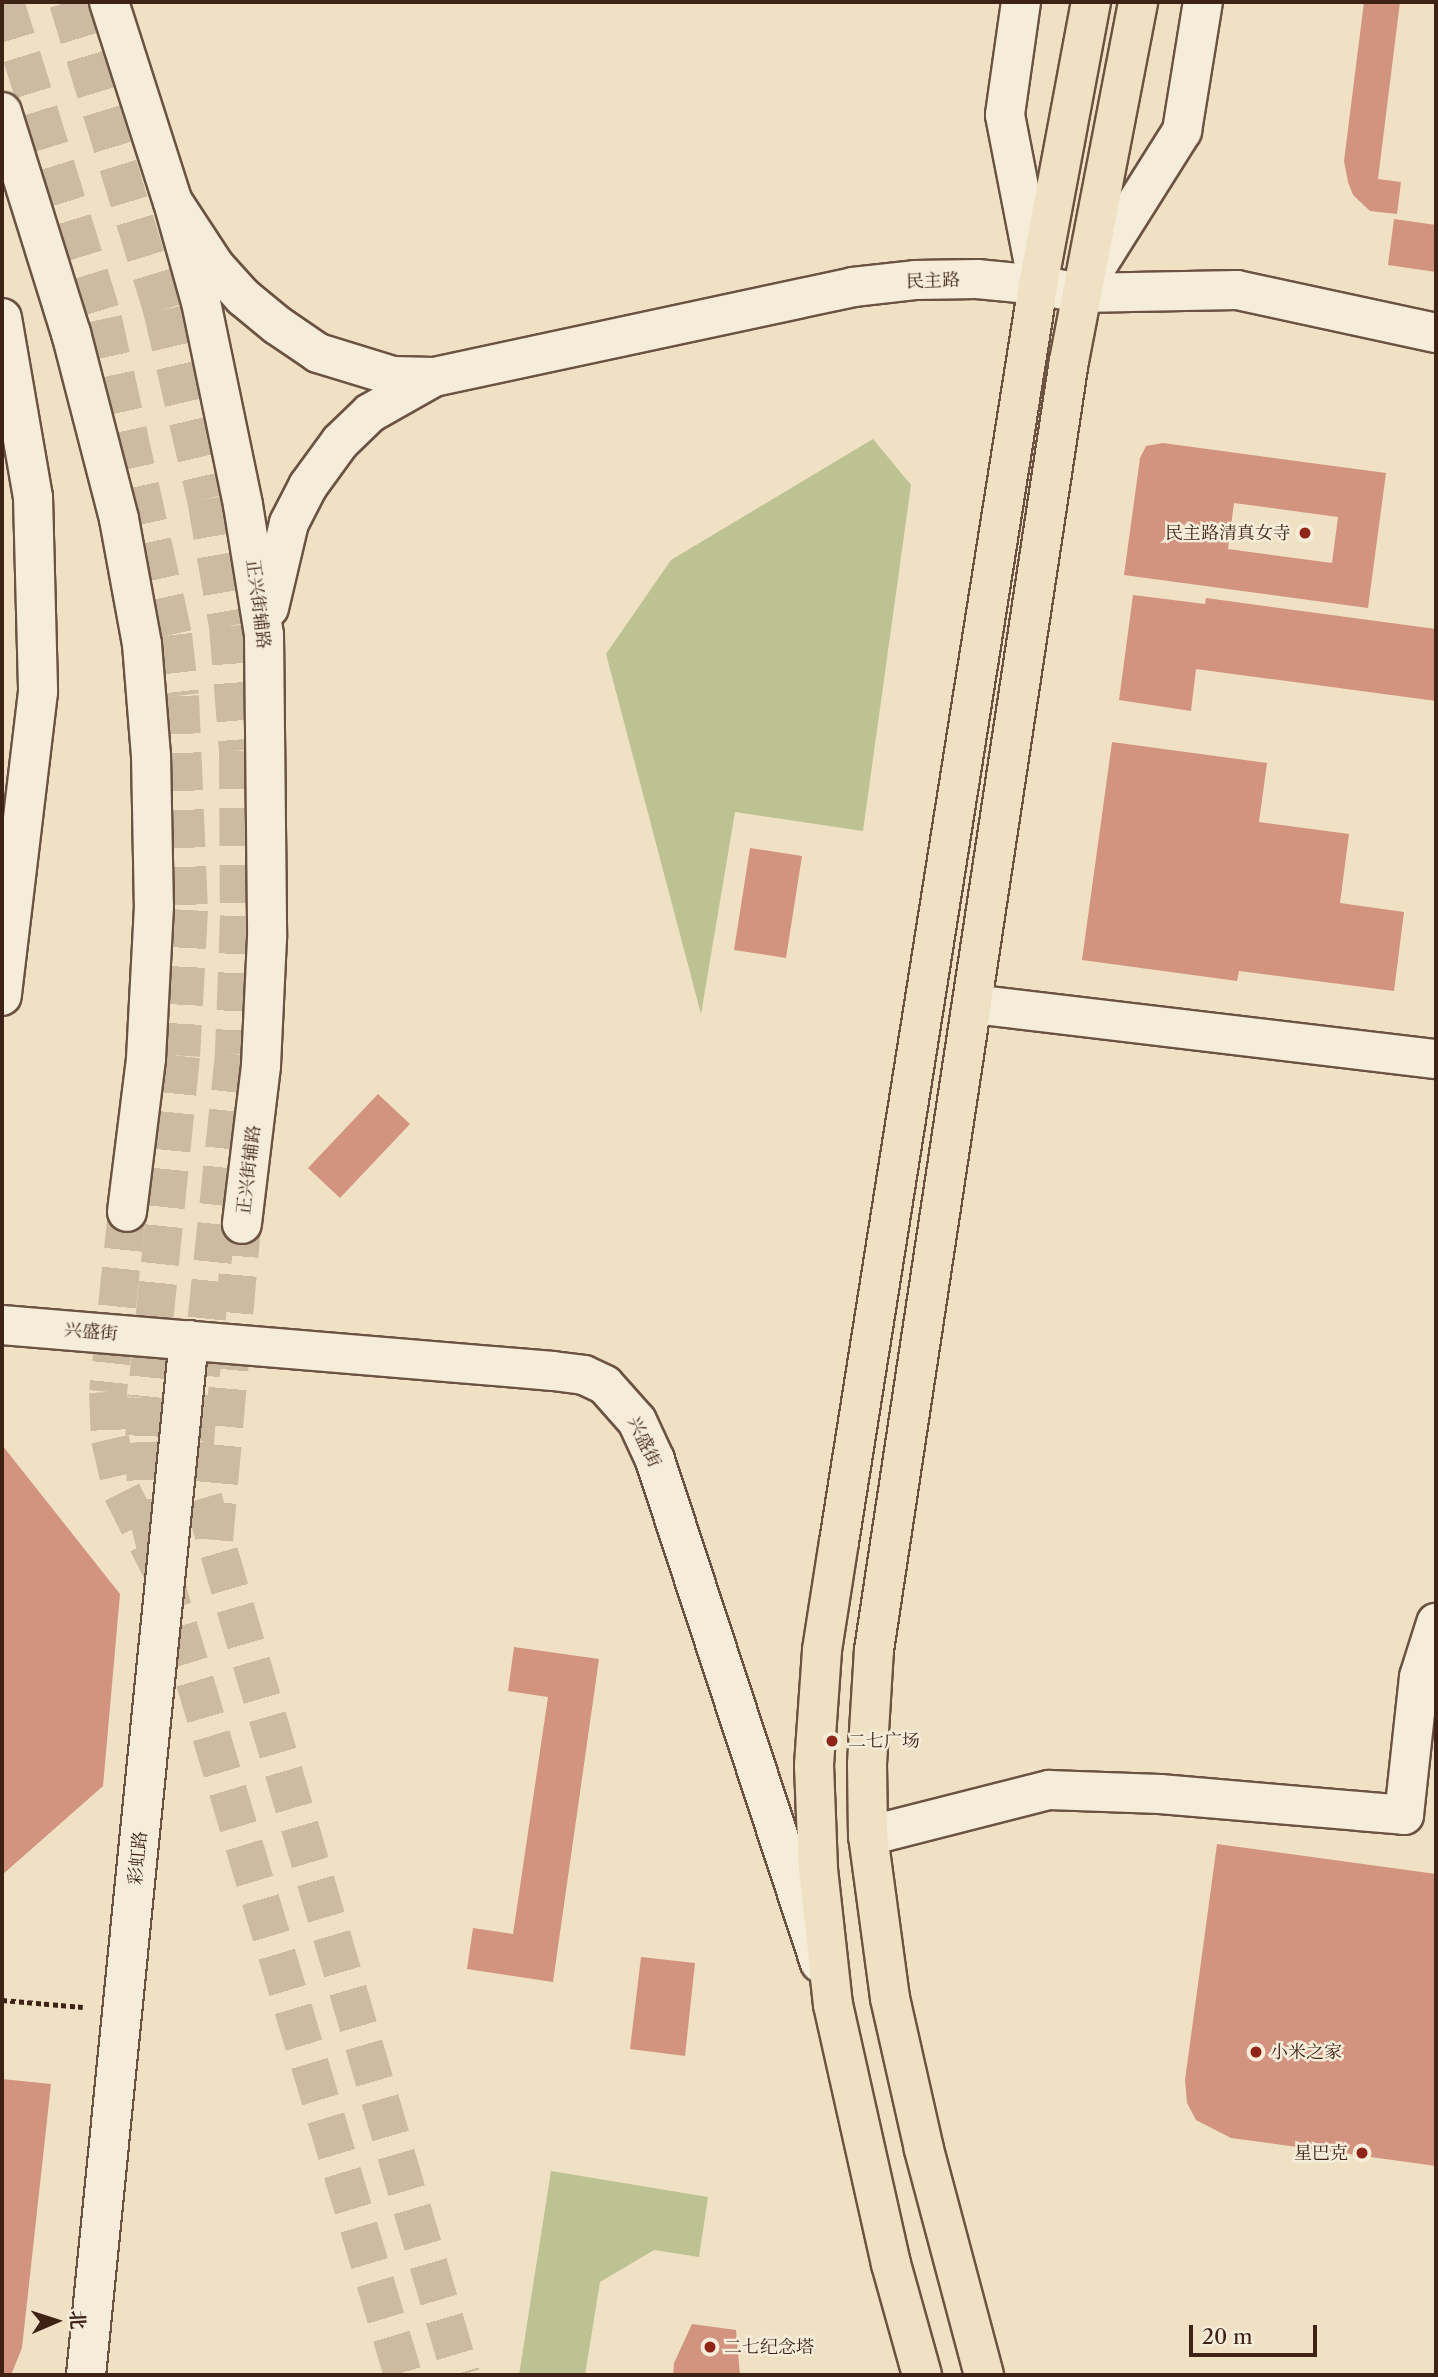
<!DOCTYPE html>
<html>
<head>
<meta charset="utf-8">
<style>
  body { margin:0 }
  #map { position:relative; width:1438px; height:2377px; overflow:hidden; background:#f0e1c4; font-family:"Libre Caslon Text","Noto Serif SC",serif }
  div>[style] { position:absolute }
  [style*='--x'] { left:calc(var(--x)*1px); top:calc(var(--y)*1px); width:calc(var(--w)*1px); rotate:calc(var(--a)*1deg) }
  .green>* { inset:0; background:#bcc292 }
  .building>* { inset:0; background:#d2947f }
  .minor-tunnel>* { height:38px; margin-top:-19px; transform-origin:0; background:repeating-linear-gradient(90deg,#cdbba1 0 38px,transparent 0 57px) }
  .major-tunnel>* { height:38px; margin-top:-19px; transform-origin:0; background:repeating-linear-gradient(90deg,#cdbba1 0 38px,transparent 0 57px) }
  .path>* { height:4.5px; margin-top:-2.25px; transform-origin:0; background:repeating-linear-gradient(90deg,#3f2216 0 5px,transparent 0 8.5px) }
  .roads { filter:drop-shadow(2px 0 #6b5242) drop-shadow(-2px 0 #6b5242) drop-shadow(0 2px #6b5242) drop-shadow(0 -2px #6b5242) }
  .minor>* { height:38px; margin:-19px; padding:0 19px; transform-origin:19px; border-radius:19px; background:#f5ecd9 }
  .major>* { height:38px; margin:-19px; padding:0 19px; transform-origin:19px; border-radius:19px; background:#f0e1c4 }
  .dots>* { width:19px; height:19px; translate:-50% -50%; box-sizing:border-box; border:4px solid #f5ecd9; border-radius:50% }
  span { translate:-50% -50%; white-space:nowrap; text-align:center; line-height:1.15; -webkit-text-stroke:5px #f5ecd9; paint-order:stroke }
  .street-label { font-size:18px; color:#3f2216 }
  .poi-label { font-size:18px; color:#3f2216 }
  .right { translate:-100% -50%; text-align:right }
  .left { translate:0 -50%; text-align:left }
  .frame { position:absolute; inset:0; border:4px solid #3f2216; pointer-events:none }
  .north { position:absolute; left:21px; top:2286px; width:70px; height:70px; -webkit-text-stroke:5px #f5ecd9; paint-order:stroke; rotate:87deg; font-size:19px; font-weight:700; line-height:28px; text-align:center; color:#3f2216 }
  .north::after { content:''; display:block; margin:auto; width:24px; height:32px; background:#3f2216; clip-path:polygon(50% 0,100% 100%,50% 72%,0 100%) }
  .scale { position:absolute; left:1189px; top:2325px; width:128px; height:32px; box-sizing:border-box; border:4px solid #3f2216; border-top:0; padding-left:9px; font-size:21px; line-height:24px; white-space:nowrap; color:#3f2216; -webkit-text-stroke:5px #f5ecd9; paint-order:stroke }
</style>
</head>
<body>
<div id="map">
  <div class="green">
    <i style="clip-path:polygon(873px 439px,911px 485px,863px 831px,735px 812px,701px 1014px,606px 654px,671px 560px)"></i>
    <i style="clip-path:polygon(551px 2171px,708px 2197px,699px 2257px,654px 2250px,600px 2282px,585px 2375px,519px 2375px)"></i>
  </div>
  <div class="building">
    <i style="clip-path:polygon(1364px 2px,1400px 2px,1378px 179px,1401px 182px,1397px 214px,1370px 211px,1353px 195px,1348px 182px,1344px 161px)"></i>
    <i style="clip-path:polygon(1394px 219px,1436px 225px,1436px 272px,1388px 265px)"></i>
    <i style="clip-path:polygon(evenodd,1163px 443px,1386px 473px,1368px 608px,1124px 575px,1140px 458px,1146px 446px,1163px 443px,1234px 503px,1338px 517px,1332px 563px,1228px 549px,1234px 503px)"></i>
    <i style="clip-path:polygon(1133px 595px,1205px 604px,1206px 598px,1436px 629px,1436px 701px,1196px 669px,1191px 711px,1119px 700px)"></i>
    <i style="clip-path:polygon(1112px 742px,1267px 763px,1259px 822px,1349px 834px,1340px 903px,1404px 912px,1394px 991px,1239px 971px,1237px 981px,1082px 960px)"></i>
    <i style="clip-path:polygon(750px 848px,802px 856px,786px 958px,734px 950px)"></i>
    <i style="clip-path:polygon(378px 1094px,410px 1124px,340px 1198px,308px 1168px)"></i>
    <i style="clip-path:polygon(2px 1445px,120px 1594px,103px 1786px,2px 1875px)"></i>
    <i style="clip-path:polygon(514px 1647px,599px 1659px,553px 1982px,467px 1969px,473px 1928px,513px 1934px,548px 1697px,508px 1691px)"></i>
    <i style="clip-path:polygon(1217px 1844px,1436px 1874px,1436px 2166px,1231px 2138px,1196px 2120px,1187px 2103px,1185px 2080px)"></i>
    <i style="clip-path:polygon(641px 1957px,695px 1963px,685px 2056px,630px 2049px)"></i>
    <i style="clip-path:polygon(2px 2079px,51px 2084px,22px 2348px,11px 2375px,2px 2375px)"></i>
    <i style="clip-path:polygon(692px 2324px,736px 2330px,740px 2375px,673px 2375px,674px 2363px)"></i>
  </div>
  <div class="minor-tunnel">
    <i style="--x:127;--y:1212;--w:181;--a:96"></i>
    <i style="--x:108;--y:1392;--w:47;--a:87.6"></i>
    <i style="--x:110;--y:1439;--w:54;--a:77.2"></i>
    <i style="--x:122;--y:1492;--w:89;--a:63.4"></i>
    <i style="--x:214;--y:1540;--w:317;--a:-84.9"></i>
  </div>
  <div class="major-tunnel">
    <i style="--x:5;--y:2;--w:332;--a:72.8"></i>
    <i style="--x:103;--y:319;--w:324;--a:77.5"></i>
    <i style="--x:173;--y:635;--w:61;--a:83.5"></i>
    <i style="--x:180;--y:696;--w:214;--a:87.6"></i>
    <i style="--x:189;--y:910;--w:146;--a:93.1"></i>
    <i style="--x:181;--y:1056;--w:344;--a:95.8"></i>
    <i style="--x:146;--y:1398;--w:44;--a:92.6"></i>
    <i style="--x:144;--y:1442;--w:70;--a:87.5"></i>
    <i style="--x:147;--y:1512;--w:62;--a:76"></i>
    <i style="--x:162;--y:1572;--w:838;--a:73.29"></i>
    <i style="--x:68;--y:2;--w:322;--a:73"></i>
    <i style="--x:162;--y:310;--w:194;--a:76.9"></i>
    <i style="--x:206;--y:499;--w:129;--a:80.2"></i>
    <i style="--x:228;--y:626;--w:125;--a:85.4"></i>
    <i style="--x:238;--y:751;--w:165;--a:89.7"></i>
    <i style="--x:239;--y:916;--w:138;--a:92.1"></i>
    <i style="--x:234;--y:1054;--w:351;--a:95.9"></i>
    <i style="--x:198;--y:1403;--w:40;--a:94.3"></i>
    <i style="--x:195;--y:1443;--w:56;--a:81.7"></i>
    <i style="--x:203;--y:1498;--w:914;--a:73.61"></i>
  </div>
  <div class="path">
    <i style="--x:2;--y:2000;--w:81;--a:4.9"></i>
  </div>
  <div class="roads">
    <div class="minor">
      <i style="--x:109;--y:2;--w:210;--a:72.3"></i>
      <i style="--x:173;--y:202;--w:104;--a:74.4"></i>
      <i style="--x:201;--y:302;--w:207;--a:78.3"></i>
      <i style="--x:243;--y:505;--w:132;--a:80.8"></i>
      <i style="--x:264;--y:635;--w:303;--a:89.4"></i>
      <i style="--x:267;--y:938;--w:128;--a:92.7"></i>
      <i style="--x:261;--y:1066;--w:159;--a:96.9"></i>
      <i style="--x:1021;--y:2;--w:114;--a:98.1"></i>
      <i style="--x:1005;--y:115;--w:173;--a:79"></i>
      <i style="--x:2;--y:112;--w:232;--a:72.7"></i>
      <i style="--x:71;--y:333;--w:192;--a:75.5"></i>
      <i style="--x:119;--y:519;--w:127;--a:79.6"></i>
      <i style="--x:142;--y:644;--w:111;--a:85.4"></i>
      <i style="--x:151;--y:755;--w:151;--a:88.9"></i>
      <i style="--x:154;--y:906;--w:153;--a:93"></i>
      <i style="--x:146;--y:1059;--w:154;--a:97.1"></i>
      <i style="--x:173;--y:202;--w:77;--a:56.7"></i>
      <i style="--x:215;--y:266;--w:42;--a:47.9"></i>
      <i style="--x:243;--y:297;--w:44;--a:39.5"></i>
      <i style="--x:277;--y:325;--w:50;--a:34.3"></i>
      <i style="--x:318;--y:353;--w:78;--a:17"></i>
      <i style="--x:393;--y:376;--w:41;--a:1.4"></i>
      <i style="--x:434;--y:377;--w:429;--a:-12.1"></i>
      <i style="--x:853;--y:287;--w:62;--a:-6.4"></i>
      <i style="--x:915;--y:280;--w:62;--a:-0.9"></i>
      <i style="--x:977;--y:279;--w:61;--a:5.6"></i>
      <i style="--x:1038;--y:285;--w:43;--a:10.8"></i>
      <i style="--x:1080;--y:293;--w:157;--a:-1.1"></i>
      <i style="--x:1237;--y:290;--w:204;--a:12.2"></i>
      <i style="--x:1083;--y:288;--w:186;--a:-57.8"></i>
      <i style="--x:1182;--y:131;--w:131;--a:-80.8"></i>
      <i style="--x:2;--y:318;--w:182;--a:80.2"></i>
      <i style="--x:33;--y:497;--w:195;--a:88.5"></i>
      <i style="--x:38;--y:692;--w:306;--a:96.8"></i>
      <i style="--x:269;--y:608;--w:87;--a:-76.8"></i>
      <i style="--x:289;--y:523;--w:42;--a:-62.8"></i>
      <i style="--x:308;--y:486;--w:54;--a:-54"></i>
      <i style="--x:340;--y:442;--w:42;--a:-44"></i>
      <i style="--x:370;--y:413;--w:71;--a:-29.4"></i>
      <i style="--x:973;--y:1004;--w:466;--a:6.8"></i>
      <i style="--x:2;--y:1325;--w:553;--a:4.77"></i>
      <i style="--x:553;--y:1371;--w:31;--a:7"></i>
      <i style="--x:584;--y:1375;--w:23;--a:25"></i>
      <i style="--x:605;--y:1385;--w:48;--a:48.4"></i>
      <i style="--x:637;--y:1421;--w:43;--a:65.2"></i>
      <i style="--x:655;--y:1460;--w:529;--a:71.84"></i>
      <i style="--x:868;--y:1836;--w:187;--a:-14.3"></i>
      <i style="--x:1049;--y:1790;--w:111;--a:2.1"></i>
      <i style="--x:1160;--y:1794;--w:245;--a:4.9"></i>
      <i style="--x:1404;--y:1815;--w:139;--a:-83.8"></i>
      <i style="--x:1419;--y:1677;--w:57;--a:-72.5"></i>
      <i style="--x:86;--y:2375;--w:1040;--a:-84.32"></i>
    </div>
    <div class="major">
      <i style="--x:922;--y:2375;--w:115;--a:-105.6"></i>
      <i style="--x:891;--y:2264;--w:265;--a:-102.6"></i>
      <i style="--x:833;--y:2005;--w:137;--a:-96.3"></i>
      <i style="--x:818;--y:1869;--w:104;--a:-92.2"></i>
      <i style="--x:814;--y:1765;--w:115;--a:-86"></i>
      <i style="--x:822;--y:1650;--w:109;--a:-81.1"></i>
      <i style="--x:839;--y:1542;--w:1273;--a:-81"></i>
      <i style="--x:1038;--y:285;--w:288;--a:-79.4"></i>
      <i style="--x:984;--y:2375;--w:234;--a:-104.9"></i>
      <i style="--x:924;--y:2149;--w:155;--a:-102.7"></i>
      <i style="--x:890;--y:1998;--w:163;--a:-97.7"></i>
      <i style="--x:868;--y:1836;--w:72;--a:-90.8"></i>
      <i style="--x:867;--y:1764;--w:114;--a:-86.5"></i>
      <i style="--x:874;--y:1650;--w:1304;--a:-81.4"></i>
      <i style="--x:1069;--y:361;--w:366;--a:-79.1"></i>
    </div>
  </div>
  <div class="dots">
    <i style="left:1305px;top:533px;background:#8f2418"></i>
    <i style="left:832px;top:1741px;background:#8f2418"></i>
    <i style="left:1256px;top:2052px;background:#8f2418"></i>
    <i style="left:1362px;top:2153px;background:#8f2418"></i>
    <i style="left:710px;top:2347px;background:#8f2418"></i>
  </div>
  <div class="street-label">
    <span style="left:933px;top:281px;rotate:-2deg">民主路</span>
    <span style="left:258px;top:604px;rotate:83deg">正兴街辅路</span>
    <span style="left:249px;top:1170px;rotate:-83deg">正兴街辅路</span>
    <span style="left:91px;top:1332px;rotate:5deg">兴盛街</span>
    <span style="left:644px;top:1442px;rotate:65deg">兴盛街</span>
    <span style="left:138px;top:1858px;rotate:-84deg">彩虹路</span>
  </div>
  <div class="poi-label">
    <span class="right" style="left:1291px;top:533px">民主路清真女寺</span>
    <span class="left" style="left:848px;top:1741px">二七广场</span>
    <span class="left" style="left:1270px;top:2052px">小米之家</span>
    <span class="right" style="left:1348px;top:2153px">星巴克</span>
    <span class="left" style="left:724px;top:2347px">二七纪念塔</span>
  </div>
  <div class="frame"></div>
  <div class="north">北</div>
  <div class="scale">20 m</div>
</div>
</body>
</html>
